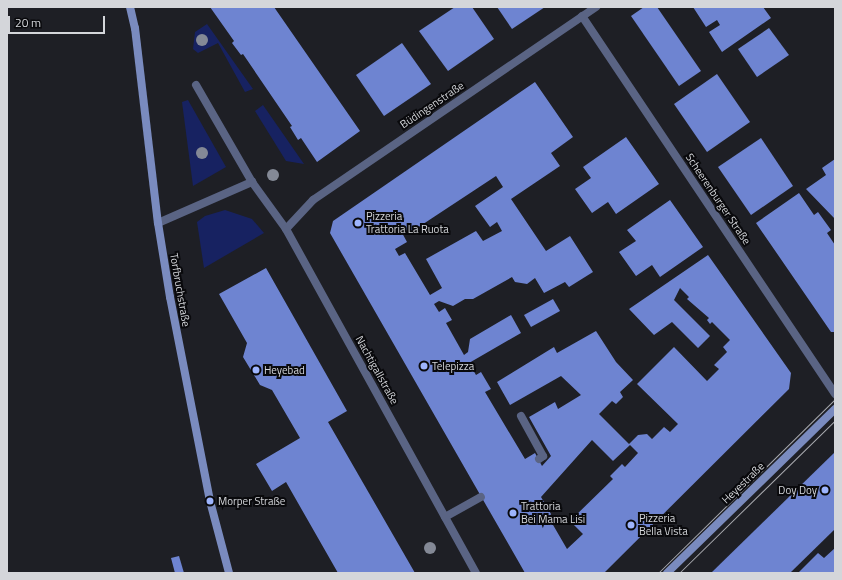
<!DOCTYPE html>
<html>
<head>
<meta charset="utf-8">
<style>
  body { margin:0 }
  #map { position:relative; width:842px; height:580px; overflow:hidden; background:#1e1f25; font-family:"Titillium Web",sans-serif }
  div>[style] { position:absolute }
  [style*='--x'] { left:calc(var(--x)*1px); top:calc(var(--y)*1px); width:calc(var(--w)*1px); rotate:calc(var(--a)*1deg) }
  .green>* { inset:0; background:#172261 }
  .building>* { inset:0; background:#6e84d1 }
  .lane>* { height:8px; margin:-4px; padding:0 4px; transform-origin:4px; border-radius:4px; background:#5a6484 }
  .street>* { height:8px; margin:-4px; padding:0 4px; transform-origin:4px; border-radius:4px; background:#5a6484 }
  .secondary>* { height:8px; margin:-4px; padding:0 4px; transform-origin:4px; border-radius:4px; background:#7a8bbf }
  .tram>* { height:1px; margin:-0.5px; padding:0 0.5px; transform-origin:0.5px; border-radius:0.5px; background:#a8a9ae }
  .trees>* { width:12px; height:12px; margin:-6px; border-radius:50%; background:#848996 }
  .dots>* { width:11px; height:11px; translate:-50% -50%; box-sizing:border-box; border:2px solid #09090c; border-radius:50% }
  span { translate:-50% -50%; white-space:nowrap; text-align:center; line-height:1.15; -webkit-text-stroke:4px #09090c; paint-order:stroke }
  .street-label { font-size:11px; color:#d4d6da }
  .poi-label { font-size:11px; color:#d4d6da }
  .left { translate:0 -50%; text-align:left }
  .right { translate:-100% -50%; text-align:right }
  .frame { position:absolute; inset:0; border:8px solid #d4d6da; pointer-events:none }
  .scale { position:absolute; left:8px; top:16px; width:97px; height:18px; box-sizing:border-box; border:2px solid #d4d6da; border-top:0; padding-left:5px; font-size:12px; line-height:14px; white-space:nowrap; color:#d4d6da; -webkit-text-stroke:3px #09090c; paint-order:stroke }
</style>
</head>
<body>
<div id="map">
  <div class="green">
    <i style="clip-path:polygon(207px 24px,253px 89px,245px 92px,218px 43px,198px 53px,193px 49px,195px 32px)"></i>
    <i style="clip-path:polygon(188px 100px,226px 167px,193px 186px,182px 102px)"></i>
    <i style="clip-path:polygon(263px 105px,304px 164px,286px 161px,255px 111px)"></i>
    <i style="clip-path:polygon(225px 210px,252px 219px,264px 233px,204px 268px,197px 222px,205px 216px)"></i>
  </div>
  <div class="building">
    <i style="clip-path:polygon(210px 7px,274px 7px,360px 131px,317px 162px,301px 138px,298px 140px,290px 127px,292px 126px,243px 54px,241px 55px,232px 43px,234px 41px)"></i>
    <i style="clip-path:polygon(455px 7px,472px 7px,494px 39px,448px 71px,419px 31px)"></i>
    <i style="clip-path:polygon(497px 7px,545px 7px,512px 29px)"></i>
    <i style="clip-path:polygon(644px 7px,657px 7px,701px 71px,679px 86px,631px 16px)"></i>
    <i style="clip-path:polygon(693px 7px,763px 7px,771px 18px,722px 52px,709px 32px,720px 25px,717px 20px,706px 27px)"></i>
    <i style="clip-path:polygon(769px 28px,789px 55px,757px 77px,738px 49px)"></i>
    <i style="clip-path:polygon(402px 43px,431px 84px,384px 116px,356px 75px)"></i>
    <i style="clip-path:polygon(717px 74px,750px 122px,707px 152px,674px 104px)"></i>
    <i style="clip-path:polygon(evenodd,535px 82px,573px 137px,551px 153px,560px 166px,511px 199px,546px 251px,570px 236px,593px 272px,569px 287px,565px 282px,544px 293px,535px 278px,527px 284px,515px 282px,512px 277px,473px 299px,465px 299px,453px 306px,439px 301px,434px 304px,439px 312px,445px 308px,452px 320px,446px 323px,464px 355px,468px 352px,470px 339px,511px 315px,521px 333px,469px 363px,476px 375px,481px 372px,491px 389px,485px 392px,525px 459px,535px 453px,542px 466px,551px 456px,529px 417px,555px 402px,558px 409px,581px 395px,561px 376px,510px 405px,497px 382px,554px 347px,557px 353px,596px 331px,616px 362px,633px 380px,620px 392px,623px 397px,616px 404px,612px 401px,599px 414px,629px 444px,638px 435px,647px 434px,652px 439px,664px 427px,670px 432px,678px 424px,637px 384px,674px 347px,707px 381px,719px 369px,714px 365px,727px 352px,723px 347px,730px 340px,712px 322px,710px 324px,707px 320px,709px 318px,687px 299px,689px 297px,680px 288px,674px 300px,710px 336px,698px 348px,672px 322px,654px 335px,629px 309px,708px 255px,791px 373px,789px 389px,604px 573px,525px 573px,330px 233px,333px 221px,535px 82px,496px 176px,503px 187px,475px 206px,490px 227px,497px 222px,502px 231px,483px 241px,476px 231px,426px 259px,442px 288px,430px 295px,405px 253px,399px 256px,395px 249px,407px 242px,401px 231px,405px 228px,408px 234px,496px 176px,535px 82px,592px 440px,613px 461px,630px 445px,638px 453px,625px 467px,622px 464px,610px 476px,613px 479px,570px 521px,583px 534px,567px 549px,549px 518px,551px 514px,541px 497px,592px 440px)"></i>
    <i style="clip-path:polygon(626px 137px,659px 184px,616px 214px,608px 202px,592px 213px,575px 189px,591px 178px,583px 167px)"></i>
    <i style="clip-path:polygon(761px 138px,793px 186px,751px 215px,718px 167px)"></i>
    <i style="clip-path:polygon(835px 159px,835px 219px,806px 189px,826px 175px,822px 168px)"></i>
    <i style="clip-path:polygon(799px 193px,814px 215px,818px 212px,831px 230px,827px 233px,835px 245px,835px 332px,831px 332px,756px 223px)"></i>
    <i style="clip-path:polygon(670px 200px,703px 247px,660px 277px,652px 265px,636px 276px,619px 252px,636px 241px,627px 230px)"></i>
    <i style="clip-path:polygon(266px 268px,347px 411px,328px 422px,415px 573px,338px 573px,286px 482px,272px 491px,256px 464px,300px 438px,272px 390px,260px 385px,243px 357px,247px 343px,219px 294px)"></i>
    <i style="clip-path:polygon(553px 299px,560px 311px,531px 327px,524px 315px)"></i>
    <i style="clip-path:polygon(835px 452px,835px 529px,790px 573px,711px 573px)"></i>
    <i style="clip-path:polygon(835px 548px,835px 573px,798px 573px,818px 553px,824px 558px)"></i>
    <i style="clip-path:polygon(179px 556px,184px 573px,175px 573px,171px 558px)"></i>
  </div>
  <div class="lane">
    <i style="--x:521;--y:416;--w:46;--a:61.2"></i>
    <i style="--x:543;--y:456;--w:5;--a:143"></i>
    <i style="--x:445;--y:517;--w:41;--a:-29.1"></i>
  </div>
  <div class="street">
    <i style="--x:582;--y:16;--w:455;--a:56.2"></i>
    <i style="--x:196;--y:85;--w:112;--a:60"></i>
    <i style="--x:252;--y:182;--w:58;--a:54.1"></i>
    <i style="--x:286;--y:229;--w:393;--a:61.1"></i>
    <i style="--x:158;--y:223;--w:103;--a:-23.6"></i>
    <i style="--x:286;--y:229;--w:40;--a:-47"></i>
    <i style="--x:313;--y:200;--w:343;--a:-34.3"></i>
  </div>
  <div class="secondary">
    <i style="--x:130;--y:7;--w:22;--a:77"></i>
    <i style="--x:135;--y:28;--w:196;--a:83.3"></i>
    <i style="--x:158;--y:223;--w:75;--a:80.8"></i>
    <i style="--x:170;--y:297;--w:208;--a:78.9"></i>
    <i style="--x:210;--y:501;--w:74;--a:75.2"></i>
    <i style="--x:667;--y:573;--w:235;--a:-44.3"></i>
  </div>
  <div class="tram">
    <i style="--x:658;--y:573;--w:248;--a:-44.5"></i>
    <i style="--x:679;--y:573;--w:219;--a:-44.4"></i>
  </div>
  <div class="trees">
    <i style="left:202px;top:40px"></i>
    <i style="left:202px;top:153px"></i>
    <i style="left:273px;top:175px"></i>
    <i style="left:430px;top:548px"></i>
  </div>
  <div class="dots">
    <i style="left:358px;top:223px;background:#9db4fd"></i>
    <i style="left:424px;top:366px;background:#9db4fd"></i>
    <i style="left:256px;top:370px;background:#9db4fd"></i>
    <i style="left:825px;top:490px;background:#9db4fd"></i>
    <i style="left:210px;top:501px;background:#9db4fd"></i>
    <i style="left:513px;top:513px;background:#9db4fd"></i>
    <i style="left:631px;top:525px;background:#9db4fd"></i>
  </div>
  <div class="street-label">
    <span style="left:432px;top:105px;rotate:-34deg">Büdingenstraße</span>
    <span style="left:718px;top:199px;rotate:56deg">Scheerenburger Straße</span>
    <span style="left:180px;top:290px;rotate:80deg">Torfbruchstraße</span>
    <span style="left:377px;top:370px;rotate:61deg">Nachtigallstraße</span>
    <span style="left:743px;top:483px;rotate:-44deg">Heyestraße</span>
  </div>
  <div class="poi-label">
    <span class="left" style="left:366px;top:223px">Pizzeria<br>Trattoria La Ruota</span>
    <span class="left" style="left:432px;top:366px">Telepizza</span>
    <span class="left" style="left:264px;top:370px">Heyebad</span>
    <span class="right" style="left:817px;top:490px">Doy Doy</span>
    <span class="left" style="left:218px;top:501px">Morper Straße</span>
    <span class="left" style="left:521px;top:513px">Trattoria<br>Bei Mama Lisi</span>
    <span class="left" style="left:639px;top:525px">Pizzeria<br>Bella Vista</span>
  </div>
  <div class="frame"></div>
  <div class="scale">20 m</div>
</div>
</body>
</html>
